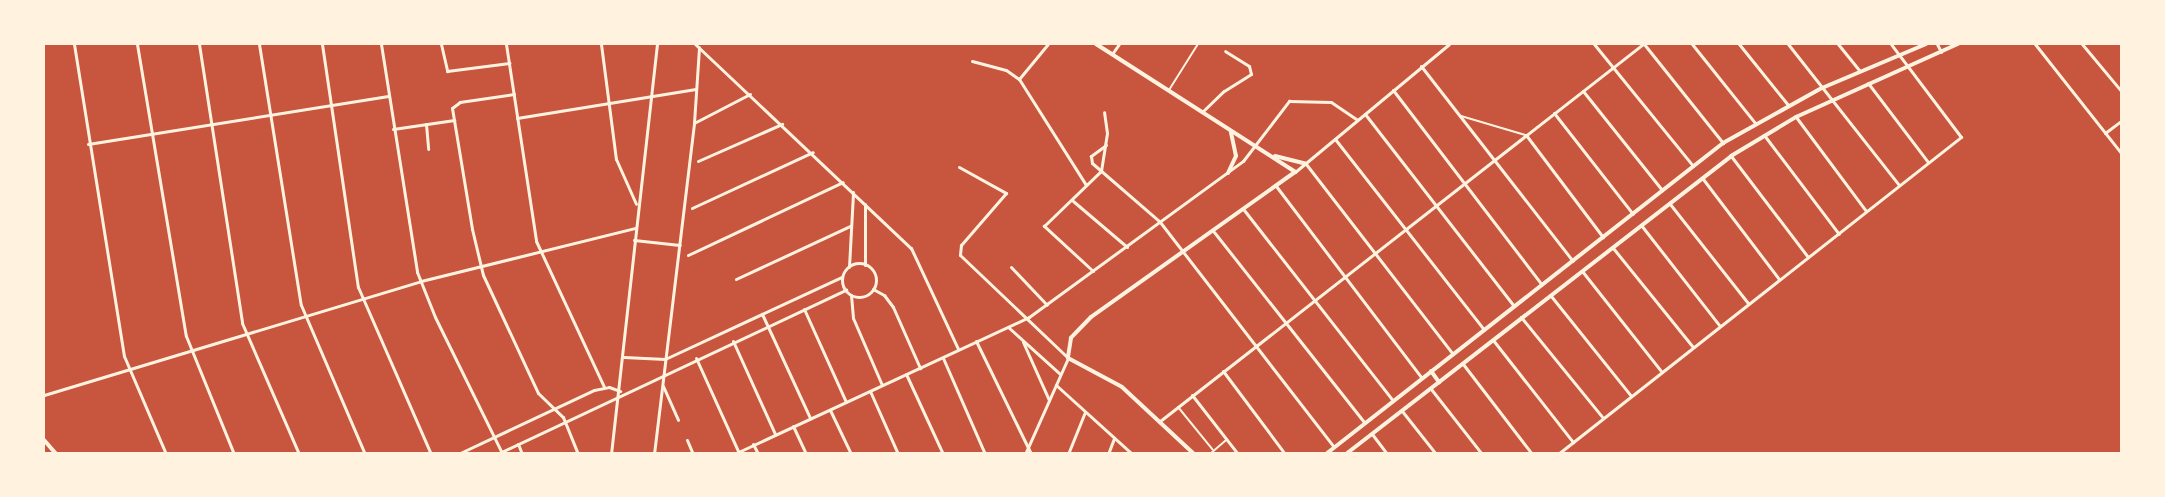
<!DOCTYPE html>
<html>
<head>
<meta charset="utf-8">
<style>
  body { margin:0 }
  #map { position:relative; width:2165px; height:497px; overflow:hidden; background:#c8553d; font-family:"Source Serif 4",serif }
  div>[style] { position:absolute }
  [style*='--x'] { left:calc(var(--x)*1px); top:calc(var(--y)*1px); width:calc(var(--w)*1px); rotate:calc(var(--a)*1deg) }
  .pedestrian>* { height:2px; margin:-1px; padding:0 1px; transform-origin:1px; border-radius:1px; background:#fff3e0 }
  .minor>* { height:3px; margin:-1.5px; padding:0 1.5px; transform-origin:1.5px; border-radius:1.5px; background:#fff3e0 }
  .minor>.ring { margin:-1.5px; padding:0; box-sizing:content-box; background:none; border:3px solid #fff3e0; border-radius:50% }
  .tertiary>* { height:4px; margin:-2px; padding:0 2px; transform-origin:2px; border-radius:2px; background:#fff3e0 }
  span { translate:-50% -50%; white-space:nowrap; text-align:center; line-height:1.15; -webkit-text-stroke:6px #fff3e0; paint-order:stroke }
  .frame { position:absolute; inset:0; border:45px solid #fff3e0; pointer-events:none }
</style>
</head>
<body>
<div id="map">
  <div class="pedestrian">
    <i style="--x:1169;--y:90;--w:54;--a:-57.8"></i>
    <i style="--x:1461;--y:116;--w:67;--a:16.5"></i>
    <i style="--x:1178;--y:407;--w:55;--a:50.9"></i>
    <i style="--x:1210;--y:454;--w:21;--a:-41"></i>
  </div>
  <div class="minor">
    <i style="--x:74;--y:44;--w:316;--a:80.9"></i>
    <i style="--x:124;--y:356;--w:107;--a:66.8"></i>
    <i style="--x:137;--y:44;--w:296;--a:80.5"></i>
    <i style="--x:186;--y:336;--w:127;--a:67.9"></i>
    <i style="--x:199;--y:44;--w:282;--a:81.2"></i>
    <i style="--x:242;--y:323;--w:143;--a:66.5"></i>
    <i style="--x:259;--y:44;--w:264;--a:80.9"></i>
    <i style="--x:301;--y:305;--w:162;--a:66.8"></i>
    <i style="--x:322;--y:44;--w:246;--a:81.6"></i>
    <i style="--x:358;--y:287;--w:182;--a:66.4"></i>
    <i style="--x:381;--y:44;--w:231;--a:81"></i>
    <i style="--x:417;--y:272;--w:48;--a:68.2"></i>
    <i style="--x:435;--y:317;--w:149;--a:63.8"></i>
    <i style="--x:441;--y:44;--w:28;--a:77"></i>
    <i style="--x:447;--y:71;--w:63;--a:-7.4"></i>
    <i style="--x:506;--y:44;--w:199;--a:81.3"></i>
    <i style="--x:536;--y:241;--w:161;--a:65"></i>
    <i style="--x:601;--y:44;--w:116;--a:82.6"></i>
    <i style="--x:616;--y:159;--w:49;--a:66"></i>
    <i style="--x:695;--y:44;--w:297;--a:43.4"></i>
    <i style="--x:911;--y:248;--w:111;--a:65"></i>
    <i style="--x:1594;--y:44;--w:157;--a:50.9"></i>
    <i style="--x:1644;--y:44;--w:127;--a:51.4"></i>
    <i style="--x:1692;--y:44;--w:101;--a:51.4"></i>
    <i style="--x:1739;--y:44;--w:78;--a:51.2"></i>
    <i style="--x:1788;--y:44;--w:179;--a:51.8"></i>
    <i style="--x:1838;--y:44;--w:35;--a:51"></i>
    <i style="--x:1937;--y:44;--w:9;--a:63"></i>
    <i style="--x:2035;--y:44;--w:140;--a:51.7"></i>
    <i style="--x:2082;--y:44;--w:62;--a:50.2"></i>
    <i style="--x:1112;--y:54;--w:12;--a:-55"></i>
    <i style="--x:972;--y:61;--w:35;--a:15"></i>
    <i style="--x:1006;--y:70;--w:16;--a:35"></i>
    <i style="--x:1019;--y:79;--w:45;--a:-50.4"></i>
    <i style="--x:1421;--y:66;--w:247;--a:52.1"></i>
    <i style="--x:1019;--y:79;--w:125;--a:57.7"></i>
    <i style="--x:1868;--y:83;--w:99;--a:52.8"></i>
    <i style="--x:1393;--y:90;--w:245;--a:52.6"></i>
    <i style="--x:1583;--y:91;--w:127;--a:51.4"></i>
    <i style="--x:514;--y:94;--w:55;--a:171.6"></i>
    <i style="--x:460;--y:102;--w:10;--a:143"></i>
    <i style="--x:452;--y:108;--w:123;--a:80.6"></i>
    <i style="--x:472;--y:229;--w:47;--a:76.6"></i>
    <i style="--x:483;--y:275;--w:130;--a:65"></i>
    <i style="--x:538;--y:393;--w:35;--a:44"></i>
    <i style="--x:563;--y:417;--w:40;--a:68"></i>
    <i style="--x:1202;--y:112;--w:30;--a:-44"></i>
    <i style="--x:1224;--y:91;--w:32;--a:-32"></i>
    <i style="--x:1251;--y:74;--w:8;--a:-104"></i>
    <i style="--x:1249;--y:66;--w:28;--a:-148"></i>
    <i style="--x:1554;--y:113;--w:128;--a:52"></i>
    <i style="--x:1365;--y:114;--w:243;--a:52.2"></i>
    <i style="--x:1796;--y:117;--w:117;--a:53.3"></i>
    <i style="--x:517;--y:118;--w:181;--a:-9.2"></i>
    <i style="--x:694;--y:123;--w:63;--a:-27.4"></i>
    <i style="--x:426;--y:124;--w:25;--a:85"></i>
    <i style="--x:393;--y:129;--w:62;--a:-8.4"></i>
    <i style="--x:2105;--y:133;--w:21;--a:-37"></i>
    <i style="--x:1526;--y:135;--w:128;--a:53"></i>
    <i style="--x:1764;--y:135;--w:124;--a:52.9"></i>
    <i style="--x:1335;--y:139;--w:242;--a:52"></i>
    <i style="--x:88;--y:144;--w:304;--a:-9.1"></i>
    <i style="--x:1106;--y:145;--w:19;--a:144"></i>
    <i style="--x:1091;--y:156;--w:7;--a:82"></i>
    <i style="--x:1092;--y:163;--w:90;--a:40.9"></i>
    <i style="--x:1160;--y:222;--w:284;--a:52.3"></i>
    <i style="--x:1731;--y:156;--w:127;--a:52.7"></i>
    <i style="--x:698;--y:161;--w:92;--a:-23.8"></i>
    <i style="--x:1306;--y:164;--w:240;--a:52.3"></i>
    <i style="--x:959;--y:167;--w:54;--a:29"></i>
    <i style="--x:1006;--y:193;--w:69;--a:130.9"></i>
    <i style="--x:961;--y:245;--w:10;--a:96"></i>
    <i style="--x:960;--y:255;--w:149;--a:43.6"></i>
    <i style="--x:1068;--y:358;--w:105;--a:114.1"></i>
    <i style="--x:1295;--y:172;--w:200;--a:-39.7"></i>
    <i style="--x:1703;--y:179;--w:126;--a:52.8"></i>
    <i style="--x:1276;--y:186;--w:241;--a:52.8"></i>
    <i style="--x:1073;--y:201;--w:71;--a:40.4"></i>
    <i style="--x:1670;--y:204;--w:126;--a:51.8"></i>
    <i style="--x:692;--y:208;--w:133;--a:-24.8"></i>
    <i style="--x:1244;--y:210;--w:242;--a:52"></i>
    <i style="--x:1641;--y:225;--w:127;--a:52"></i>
    <i style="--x:1214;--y:232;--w:243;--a:51.7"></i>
    <i style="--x:634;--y:240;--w:46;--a:6.2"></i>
    <i style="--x:1613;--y:248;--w:126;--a:51.1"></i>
    <i style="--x:688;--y:255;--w:171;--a:-25.2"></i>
    <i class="ring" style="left:842px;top:263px;width:31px;height:31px"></i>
    <i style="--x:865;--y:265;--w:61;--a:-90"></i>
    <i style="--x:849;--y:267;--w:75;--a:-86.9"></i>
    <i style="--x:1011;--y:267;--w:52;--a:46.5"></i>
    <i style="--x:1093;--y:271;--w:67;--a:-137.4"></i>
    <i style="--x:1044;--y:226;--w:79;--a:-44"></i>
    <i style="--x:1101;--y:171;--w:38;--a:-81"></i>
    <i style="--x:1107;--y:133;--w:21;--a:-98"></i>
    <i style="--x:1582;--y:271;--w:127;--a:51.7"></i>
    <i style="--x:736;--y:279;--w:126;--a:-24.9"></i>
    <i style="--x:873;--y:289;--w:13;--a:29"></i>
    <i style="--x:884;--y:295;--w:15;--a:53"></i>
    <i style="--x:893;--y:307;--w:67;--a:66.1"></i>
    <i style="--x:851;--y:295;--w:23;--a:85"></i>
    <i style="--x:853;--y:318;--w:73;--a:66.6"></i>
    <i style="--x:1551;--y:296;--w:128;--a:51.3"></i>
    <i style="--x:804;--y:309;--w:102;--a:65.7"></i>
    <i style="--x:762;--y:314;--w:115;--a:65.2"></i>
    <i style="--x:1521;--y:317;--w:130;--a:50.9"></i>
    <i style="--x:1008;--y:327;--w:70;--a:42.1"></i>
    <i style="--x:1493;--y:340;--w:130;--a:51.9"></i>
    <i style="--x:733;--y:341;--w:102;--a:65.7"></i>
    <i style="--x:976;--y:341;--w:126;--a:64"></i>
    <i style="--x:1023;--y:342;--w:64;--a:65.9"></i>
    <i style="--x:624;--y:357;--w:41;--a:2.8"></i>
    <i style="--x:665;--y:359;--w:195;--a:-24.9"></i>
    <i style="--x:696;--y:358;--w:102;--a:65.7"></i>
    <i style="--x:943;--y:358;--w:105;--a:66.4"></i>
    <i style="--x:1463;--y:364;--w:113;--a:52.5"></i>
    <i style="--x:1223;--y:371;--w:104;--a:53.2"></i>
    <i style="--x:906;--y:374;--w:88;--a:65.2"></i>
    <i style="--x:1056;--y:385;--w:103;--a:42.2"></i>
    <i style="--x:663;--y:386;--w:37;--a:66"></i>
    <i style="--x:1431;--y:389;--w:83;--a:51.9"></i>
    <i style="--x:870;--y:391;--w:69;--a:66"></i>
    <i style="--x:44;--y:395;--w:394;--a:-16.8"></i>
    <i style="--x:421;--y:281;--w:220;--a:-13.9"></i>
    <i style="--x:1192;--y:395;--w:75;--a:52.1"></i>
    <i style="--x:830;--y:410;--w:49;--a:64.5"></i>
    <i style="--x:1402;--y:411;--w:55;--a:51.7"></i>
    <i style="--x:1160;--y:421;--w:613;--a:-37.97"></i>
    <i style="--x:793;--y:426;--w:31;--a:65"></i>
    <i style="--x:1372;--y:434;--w:25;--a:53"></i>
    <i style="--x:687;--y:440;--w:15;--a:67"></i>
    <i style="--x:518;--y:444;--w:11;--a:68"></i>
    <i style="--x:753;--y:444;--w:11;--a:63"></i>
    <i style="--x:458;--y:454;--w:150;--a:-25.2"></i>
    <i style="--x:594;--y:390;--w:15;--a:-11"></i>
    <i style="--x:609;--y:387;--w:12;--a:20"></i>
    <i style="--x:497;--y:454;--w:386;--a:-25.2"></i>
    <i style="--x:611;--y:454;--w:413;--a:-83.6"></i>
    <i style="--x:654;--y:454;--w:333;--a:-83.1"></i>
    <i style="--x:694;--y:123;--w:76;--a:-86.2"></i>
    <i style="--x:734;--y:454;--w:325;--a:-24.9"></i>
    <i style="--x:1029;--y:317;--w:265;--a:-36.1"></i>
    <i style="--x:1243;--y:161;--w:76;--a:-52.5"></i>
    <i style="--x:1289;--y:101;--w:42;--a:1.4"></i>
    <i style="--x:1331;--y:102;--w:32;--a:34"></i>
    <i style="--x:1068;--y:454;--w:45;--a:-68"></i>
    <i style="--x:1108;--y:454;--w:17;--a:-69"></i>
    <i style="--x:1558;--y:454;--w:513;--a:-38.19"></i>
    <i style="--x:1961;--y:137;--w:116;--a:-127"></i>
  </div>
  <div class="tertiary">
    <i style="--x:1096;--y:44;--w:237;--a:32.7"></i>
    <i style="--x:1295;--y:172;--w:250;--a:144.6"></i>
    <i style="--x:1091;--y:317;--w:29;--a:134"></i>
    <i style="--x:1071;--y:338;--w:20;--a:99"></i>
    <i style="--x:1068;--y:358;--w:61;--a:28.2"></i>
    <i style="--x:1122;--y:387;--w:98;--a:42.9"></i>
    <i style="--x:1275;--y:156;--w:32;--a:14"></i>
    <i style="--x:1228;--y:173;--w:19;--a:-65"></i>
    <i style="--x:1236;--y:156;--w:25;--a:-102"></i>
    <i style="--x:1431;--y:371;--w:14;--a:54"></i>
    <i style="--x:44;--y:440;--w:18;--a:49"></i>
    <i style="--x:1326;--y:454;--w:504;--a:-38.07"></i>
    <i style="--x:1723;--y:143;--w:113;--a:-29.1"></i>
    <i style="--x:1822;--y:88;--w:113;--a:-22.9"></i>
    <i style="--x:1346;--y:454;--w:487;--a:-37.7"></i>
    <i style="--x:1731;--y:156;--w:76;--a:-31"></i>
    <i style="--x:1796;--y:117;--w:178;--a:-24.3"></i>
  </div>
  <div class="frame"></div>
</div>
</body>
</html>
